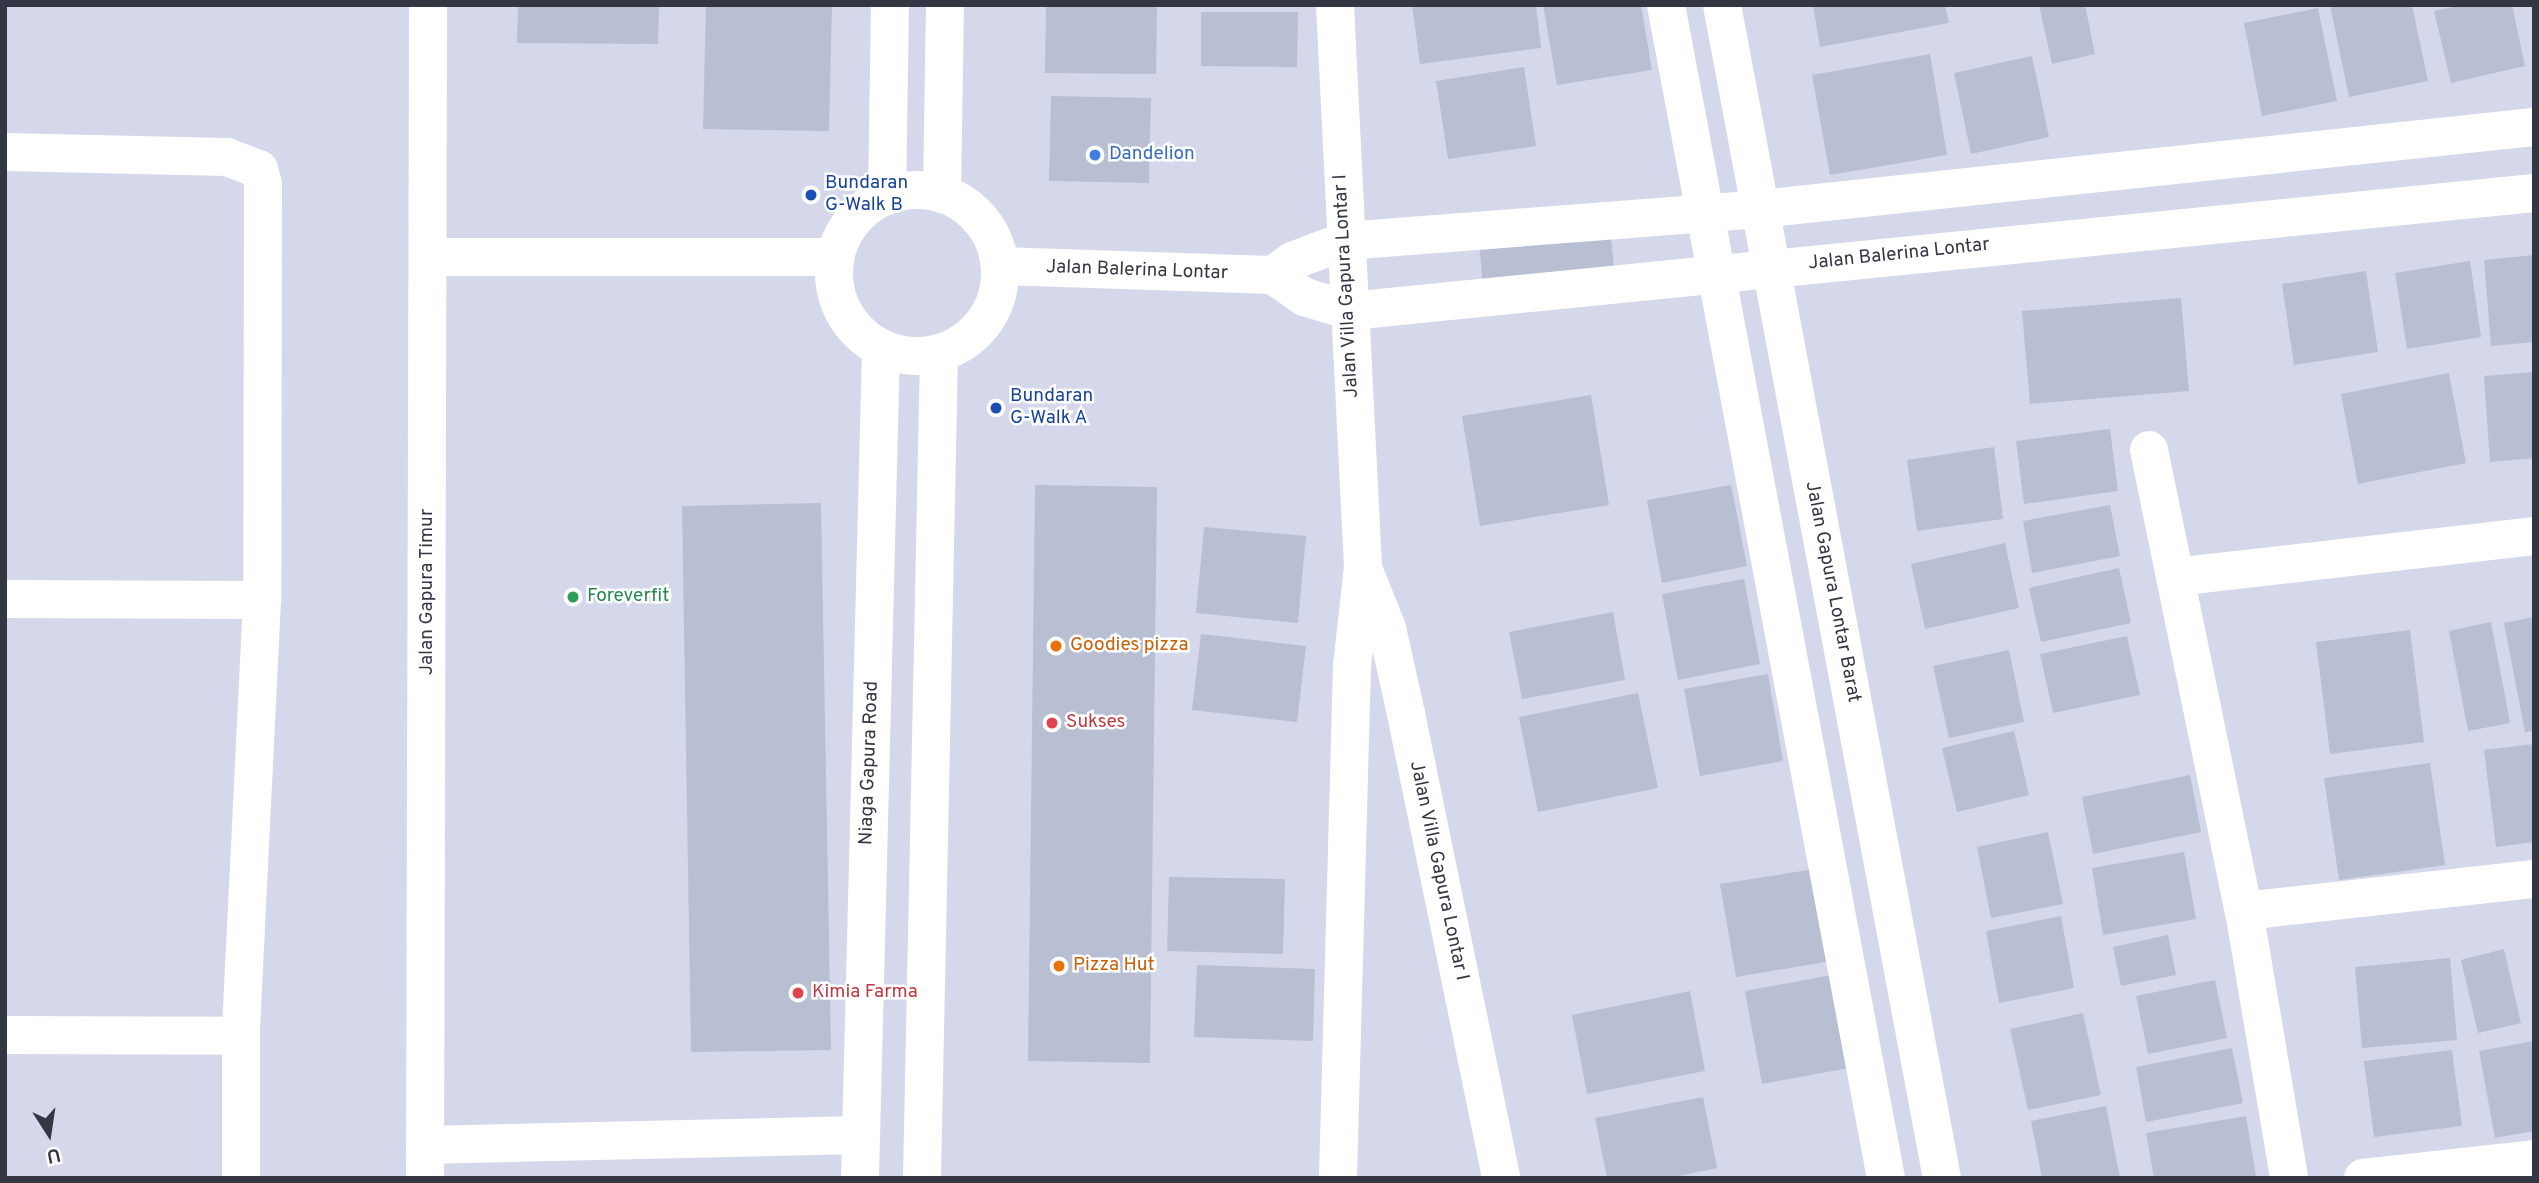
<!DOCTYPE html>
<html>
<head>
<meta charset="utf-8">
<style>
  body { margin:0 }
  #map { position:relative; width:2539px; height:1183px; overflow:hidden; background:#e2e5f2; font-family:Overpass,sans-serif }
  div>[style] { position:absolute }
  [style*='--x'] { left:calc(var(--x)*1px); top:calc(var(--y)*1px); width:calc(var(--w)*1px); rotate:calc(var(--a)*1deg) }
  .residential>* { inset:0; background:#d4d8ea }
  .building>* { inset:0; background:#b8bfd3 }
  .minor>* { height:38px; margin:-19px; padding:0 19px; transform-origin:19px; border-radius:19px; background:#fff }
  .minor>.ring { margin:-19px; padding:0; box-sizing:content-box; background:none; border:38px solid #fff; border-radius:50% }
  .dots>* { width:19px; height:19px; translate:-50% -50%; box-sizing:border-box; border:4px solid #fff; border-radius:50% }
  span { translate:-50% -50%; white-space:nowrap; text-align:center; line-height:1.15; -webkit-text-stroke:5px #fff; paint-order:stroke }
  .shop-label { font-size:19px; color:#366cbe }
  .left { translate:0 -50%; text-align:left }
  .transit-label { font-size:19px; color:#164399 }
  .street-label { font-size:19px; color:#333743 }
  .leisure-label { font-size:19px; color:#27864d }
  .food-label { font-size:19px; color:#c56008 }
  .health-label { font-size:19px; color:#be3a42 }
  .frame { position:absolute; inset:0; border:7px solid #333743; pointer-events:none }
  .north { position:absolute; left:14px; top:1099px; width:70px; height:70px; -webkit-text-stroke:5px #fff; paint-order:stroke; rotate:168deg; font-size:19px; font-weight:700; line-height:28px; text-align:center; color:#333743 }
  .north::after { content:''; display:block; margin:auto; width:24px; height:32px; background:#333743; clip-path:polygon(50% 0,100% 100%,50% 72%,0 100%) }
</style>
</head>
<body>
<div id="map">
  <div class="residential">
    <i style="clip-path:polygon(5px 5px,2534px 5px,2534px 1178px,5px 1178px)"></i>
  </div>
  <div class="building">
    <i style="clip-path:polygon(518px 5px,659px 5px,658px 44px,517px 43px)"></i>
    <i style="clip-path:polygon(706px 5px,832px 5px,829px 131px,703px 129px)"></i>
    <i style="clip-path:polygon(1046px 5px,1157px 5px,1156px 74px,1045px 73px)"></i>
    <i style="clip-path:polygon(1412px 5px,1536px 5px,1541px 48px,1420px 64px)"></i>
    <i style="clip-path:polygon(1543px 5px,1641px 5px,1652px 70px,1557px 85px)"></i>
    <i style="clip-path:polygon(1813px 5px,1945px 5px,1949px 23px,1820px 47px)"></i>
    <i style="clip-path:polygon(2039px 5px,2085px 5px,2095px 54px,2052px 64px)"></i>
    <i style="clip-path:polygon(2330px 5px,2412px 5px,2428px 81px,2349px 97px)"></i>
    <i style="clip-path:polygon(2462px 5px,2512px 5px,2525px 66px,2451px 83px,2434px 11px)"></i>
    <i style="clip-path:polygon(2318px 8px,2337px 101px,2262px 116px,2244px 23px)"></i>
    <i style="clip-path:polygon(1201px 12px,1298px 12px,1297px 67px,1201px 66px)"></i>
    <i style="clip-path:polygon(1930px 54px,1947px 155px,1830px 175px,1812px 75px)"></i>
    <i style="clip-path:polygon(2032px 56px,2049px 137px,1971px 154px,1954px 73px)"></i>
    <i style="clip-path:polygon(1524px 67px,1536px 146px,1448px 159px,1436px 81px)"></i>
    <i style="clip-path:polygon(1051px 96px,1151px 98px,1149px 183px,1049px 181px)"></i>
    <i style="clip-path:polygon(1611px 237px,1615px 277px,1483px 289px,1480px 250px)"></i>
    <i style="clip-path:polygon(2534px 255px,2534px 342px,2491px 346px,2484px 260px)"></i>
    <i style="clip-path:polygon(2470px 261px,2481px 337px,2407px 349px,2395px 273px)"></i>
    <i style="clip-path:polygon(2366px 271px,2378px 352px,2294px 365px,2282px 284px)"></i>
    <i style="clip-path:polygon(2181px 298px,2189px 391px,2030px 404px,2022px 311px)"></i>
    <i style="clip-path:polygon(2534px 372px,2534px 458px,2490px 462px,2484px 376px)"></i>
    <i style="clip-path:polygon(2449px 373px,2466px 463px,2358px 484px,2341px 394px)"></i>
    <i style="clip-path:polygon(1591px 395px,1609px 505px,1480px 526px,1462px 416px)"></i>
    <i style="clip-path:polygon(2110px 429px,2118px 491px,2024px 504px,2016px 441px)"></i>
    <i style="clip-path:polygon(1994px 447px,2003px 519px,1917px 531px,1907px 460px)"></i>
    <i style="clip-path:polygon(1035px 485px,1157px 487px,1150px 1063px,1028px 1061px)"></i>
    <i style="clip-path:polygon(1731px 485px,1747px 566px,1662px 583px,1647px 500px)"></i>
    <i style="clip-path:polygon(821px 503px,831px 1050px,691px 1052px,682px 506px)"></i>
    <i style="clip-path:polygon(2110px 505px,2120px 556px,2032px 573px,2023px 521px)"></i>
    <i style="clip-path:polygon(1204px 527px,1306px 536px,1298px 623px,1196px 613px)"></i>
    <i style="clip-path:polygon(2005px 543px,2019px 608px,1925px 629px,1911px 564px)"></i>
    <i style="clip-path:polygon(2119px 568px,2131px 623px,2041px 642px,2029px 588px)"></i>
    <i style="clip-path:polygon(1744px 579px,1760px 664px,1678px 680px,1662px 594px)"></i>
    <i style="clip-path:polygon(1613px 612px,1625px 680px,1522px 699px,1509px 632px)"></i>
    <i style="clip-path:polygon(2534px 617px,2534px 731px,2525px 732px,2504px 623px)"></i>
    <i style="clip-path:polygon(2491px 622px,2510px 723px,2468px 731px,2449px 631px)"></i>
    <i style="clip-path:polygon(2410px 630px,2424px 742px,2330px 754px,2316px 642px)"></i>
    <i style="clip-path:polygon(1201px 634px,1306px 646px,1297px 722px,1192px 710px)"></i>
    <i style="clip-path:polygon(2127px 636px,2140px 695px,2053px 713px,2040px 654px)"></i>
    <i style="clip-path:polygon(2009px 650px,2024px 722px,1949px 738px,1933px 666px)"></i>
    <i style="clip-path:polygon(1768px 674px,1783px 761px,1700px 776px,1684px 689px)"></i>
    <i style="clip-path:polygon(1638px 693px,1658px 788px,1538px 812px,1519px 717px)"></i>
    <i style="clip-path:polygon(2014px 731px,2029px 795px,1957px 812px,1942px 748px)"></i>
    <i style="clip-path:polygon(2534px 744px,2534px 842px,2496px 847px,2484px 750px)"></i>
    <i style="clip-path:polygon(2430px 763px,2445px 865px,2339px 880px,2324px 778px)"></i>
    <i style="clip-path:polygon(2190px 775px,2201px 832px,2093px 854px,2082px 797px)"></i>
    <i style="clip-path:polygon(2048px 832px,2063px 904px,1991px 918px,1977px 847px)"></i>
    <i style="clip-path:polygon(2184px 852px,2196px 919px,2103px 935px,2092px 868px)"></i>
    <i style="clip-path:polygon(1815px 869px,1831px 961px,1736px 977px,1720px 884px)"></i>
    <i style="clip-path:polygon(1169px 877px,1285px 879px,1283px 954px,1167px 951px)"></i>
    <i style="clip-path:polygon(2061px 916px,2074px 988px,1999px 1003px,1986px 931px)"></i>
    <i style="clip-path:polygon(2168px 935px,2176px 975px,2121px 986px,2113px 947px)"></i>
    <i style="clip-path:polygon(2504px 949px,2521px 1023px,2478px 1033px,2461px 960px)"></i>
    <i style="clip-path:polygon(2450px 958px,2457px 1040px,2362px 1048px,2355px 967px)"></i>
    <i style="clip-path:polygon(1197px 965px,1315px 969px,1313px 1041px,1194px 1037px)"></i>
    <i style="clip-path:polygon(1832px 975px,1849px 1068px,1762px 1084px,1745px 991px)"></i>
    <i style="clip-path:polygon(2215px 980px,2227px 1038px,2148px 1054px,2136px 996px)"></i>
    <i style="clip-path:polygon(1690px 991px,1705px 1071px,1587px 1094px,1572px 1015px)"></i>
    <i style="clip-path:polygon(2083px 1013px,2101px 1095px,2028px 1110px,2010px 1029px)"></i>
    <i style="clip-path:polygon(2534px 1041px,2534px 1131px,2495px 1138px,2479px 1051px)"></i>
    <i style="clip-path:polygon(2232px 1048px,2243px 1103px,2146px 1122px,2136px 1067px)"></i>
    <i style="clip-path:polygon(2452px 1050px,2462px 1126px,2374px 1137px,2364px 1061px)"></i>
    <i style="clip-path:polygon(1703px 1097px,1717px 1168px,1670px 1178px,1607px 1178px,1595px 1118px)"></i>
    <i style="clip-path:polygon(2106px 1106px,2120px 1178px,2042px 1178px,2031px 1121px)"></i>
    <i style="clip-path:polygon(2246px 1116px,2256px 1176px,2154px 1178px,2146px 1133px)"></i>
  </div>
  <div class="minor">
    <i style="--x:1335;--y:5;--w:563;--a:87.15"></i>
    <i style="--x:1363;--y:567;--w:100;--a:96.3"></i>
    <i style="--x:1352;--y:666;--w:512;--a:91.57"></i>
    <i style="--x:1666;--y:5;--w:1193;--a:79.38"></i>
    <i style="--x:1722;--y:5;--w:1193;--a:79.38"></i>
    <i style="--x:5;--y:152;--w:222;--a:1.3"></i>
    <i style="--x:227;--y:157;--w:34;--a:21"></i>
    <i style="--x:259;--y:169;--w:16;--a:75"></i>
    <i style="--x:263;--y:184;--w:416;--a:90.1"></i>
    <i style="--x:262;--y:600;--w:437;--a:92.8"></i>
    <i style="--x:241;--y:1036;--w:142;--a:90"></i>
    <i class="ring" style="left:834px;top:190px;width:128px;height:128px"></i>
    <i style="--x:942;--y:194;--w:189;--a:-89.1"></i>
    <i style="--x:887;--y:196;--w:191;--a:-89.1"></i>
    <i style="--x:429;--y:257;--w:406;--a:0"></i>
    <i style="--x:1000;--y:266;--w:273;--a:1.9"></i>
    <i style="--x:1273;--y:275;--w:39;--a:35"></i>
    <i style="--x:1305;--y:297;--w:47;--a:17.3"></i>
    <i style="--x:1350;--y:311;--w:1190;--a:-5.69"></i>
    <i style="--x:1273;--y:275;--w:24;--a:-36"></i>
    <i style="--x:1292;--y:261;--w:57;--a:-20.7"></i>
    <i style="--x:1345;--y:241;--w:416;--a:-4.4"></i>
    <i style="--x:1760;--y:209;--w:778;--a:-6.05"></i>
    <i style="--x:2149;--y:450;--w:471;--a:78.4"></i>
    <i style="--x:2244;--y:911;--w:271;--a:80.4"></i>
    <i style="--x:1365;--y:573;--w:59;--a:68.2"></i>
    <i style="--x:1387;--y:628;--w:88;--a:77.5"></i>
    <i style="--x:1406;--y:714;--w:474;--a:78.4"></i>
    <i style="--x:2175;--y:577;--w:361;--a:-6.5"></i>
    <i style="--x:5;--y:599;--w:257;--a:0.2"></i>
    <i style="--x:2244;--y:911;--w:292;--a:-6.3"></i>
    <i style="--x:5;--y:1035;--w:236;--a:0.2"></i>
    <i style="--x:425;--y:1145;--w:436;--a:-1.3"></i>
    <i style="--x:425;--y:1178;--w:1173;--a:-89.85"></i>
    <i style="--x:860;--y:1178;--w:829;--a:-88.55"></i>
    <i style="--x:922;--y:1178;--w:825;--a:-88.82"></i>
    <i style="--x:2363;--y:1178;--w:172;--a:-6.3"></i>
  </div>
  <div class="dots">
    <i style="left:1095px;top:155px;background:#3f7fe0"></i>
    <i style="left:811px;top:195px;background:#1a4fb4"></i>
    <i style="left:996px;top:408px;background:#1a4fb4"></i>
    <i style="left:573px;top:597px;background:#2e9e5b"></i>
    <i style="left:1056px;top:646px;background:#e8710a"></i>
    <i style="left:1052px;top:723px;background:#e0444e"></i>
    <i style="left:1059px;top:966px;background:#e8710a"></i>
    <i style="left:798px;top:993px;background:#e0444e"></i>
  </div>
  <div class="shop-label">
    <span class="left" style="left:1109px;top:155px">Dandelion</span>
  </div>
  <div class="transit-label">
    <span class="left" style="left:825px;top:195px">Bundaran<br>G-Walk B</span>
    <span class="left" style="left:1010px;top:408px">Bundaran<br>G-Walk A</span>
  </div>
  <div class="street-label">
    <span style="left:1899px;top:255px;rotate:-6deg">Jalan Balerina Lontar</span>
    <span style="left:1137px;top:271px;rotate:2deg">Jalan Balerina Lontar</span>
    <span style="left:1347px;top:286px;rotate:-93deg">Jalan Villa Gapura Lontar I</span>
    <span style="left:428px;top:592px;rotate:-90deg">Jalan Gapura Timur</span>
    <span style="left:1832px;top:592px;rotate:79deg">Jalan Gapura Lontar Barat</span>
    <span style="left:870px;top:763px;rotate:-88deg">Niaga Gapura Road</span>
    <span style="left:1438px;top:871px;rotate:78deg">Jalan Villa Gapura Lontar I</span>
  </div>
  <div class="leisure-label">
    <span class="left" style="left:587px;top:597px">Foreverfit</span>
  </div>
  <div class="food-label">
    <span class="left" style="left:1070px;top:646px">Goodies pizza</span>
    <span class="left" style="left:1073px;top:966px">Pizza Hut</span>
  </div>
  <div class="health-label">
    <span class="left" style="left:1066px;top:723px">Sukses</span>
    <span class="left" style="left:812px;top:993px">Kimia Farma</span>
  </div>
  <div class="frame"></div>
  <div class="north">U</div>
</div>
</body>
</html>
